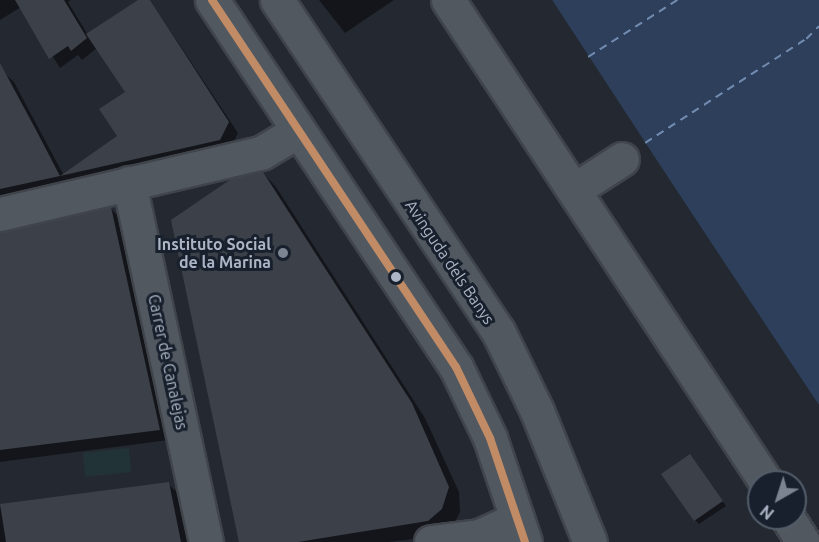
<!DOCTYPE html>
<html>
<head>
<meta charset="utf-8">
<style>
  body { margin:0 }
  #map { position:relative; width:819px; height:542px; overflow:hidden; background:#242931; font-family:Ubuntu,sans-serif }
  div>[style] { position:absolute }
  [style*='--x'] { left:calc(var(--x)*1px); top:calc(var(--y)*1px); width:calc(var(--w)*1px); rotate:calc(var(--a)*1deg) }
  .green>* { inset:0; background:#213337 }
  .water>* { inset:0; background:#2d3f5a }
  .pier>* { inset:0; background:#242931 }
  .shadow>* { inset:0; background:#0007 }
  .ferry>* { height:1.5px; margin-top:-0.75px; transform-origin:0; background:repeating-linear-gradient(90deg,#718bb0 0 8px,transparent 0 14px) }
  .building>* { inset:0; background:#3c4048 }
  .roads { filter:drop-shadow(2px 0 #40444b) drop-shadow(-2px 0 #40444b) drop-shadow(0 2px #40444b) drop-shadow(0 -2px #40444b) }
  .minor>* { height:33px; margin:-16.5px; padding:0 16.5px; transform-origin:16.5px; border-radius:16.5px; background:#525860 }
  .bus-1>* { height:8px; margin:-4px; padding:0 4px; transform-origin:4px; border-radius:4px; background:#c18c65 }
  .dots>* { width:16px; height:16px; translate:-50% -50%; box-sizing:border-box; border:3px solid #17202c; border-radius:50% }
  span { translate:-50% -50%; white-space:nowrap; text-align:center; line-height:1.15; -webkit-text-stroke:6px #17202c; paint-order:stroke }
  .poi-label { font-size:16px; color:#abb5c5; font-weight:700 }
  .right { translate:-100% -50%; text-align:right }
  .street-label { font-size:16px; color:#abb5c5 }
  .north { position:absolute; left:747px; top:470px; width:60px; height:60px; box-sizing:border-box; background:#17202c; border:2px solid #525c69; border-radius:50%; rotate:219deg; font-size:16px; font-weight:700; line-height:24px; text-align:center; color:#abb5c5 }
  .north::after { content:''; display:block; margin:auto; width:21px; height:27px; background:#7c8491; clip-path:polygon(50% 0,100% 100%,50% 72%,0 100%) }
</style>
</head>
<body>
<div id="map">
  <div class="green">
    <i style="clip-path:polygon(129px 448px,131px 472px,85px 477px,83px 453px)"></i>
  </div>
  <div class="water">
    <i style="clip-path:polygon(552px 0,819px 0,819px 405px,645px 143px)"></i>
  </div>
  <div class="pier">
    <i style="clip-path:polygon(548px 0,552px 0,819px 408px,642px 145px)"></i>
  </div>
  <div class="shadow">
    <i style="clip-path:polygon(0 0,71px 0,68px 2px,88px 35px,141px 0,150px 0,238px 133px,230px 150px,71px 183px,66px 178px,69px 186px,0 202px,0 74px,3px 72px,14px 82px,63px 174px,119px 137px,127px 93px,97px 48px,82px 60px,78px 55px,60px 68px,21px 7px,0 20px)"></i>
    <i style="clip-path:polygon(319px 0,394px 0,345px 33px)"></i>
    <i style="clip-path:polygon(263px 173px,276px 187px,425px 418px,459px 492px,460px 512px,455px 522px,432px 537px,388px 542px,241px 542px)"></i>
    <i style="clip-path:polygon(111px 209px,121px 219px,169px 440px,0 462px,0 234px)"></i>
    <i style="clip-path:polygon(690px 456px,726px 506px,699px 524px,695px 520px)"></i>
    <i style="clip-path:polygon(168px 484px,179px 494px,189px 542px,0 542px,0 506px)"></i>
  </div>
  <div class="ferry">
    <i style="--x:588;--y:57;--w:106;--a:-32.6"></i>
    <i style="--x:645;--y:143;--w:192;--a:-32.9"></i>
    <i style="--x:806;--y:39;--w:18;--a:-45"></i>
  </div>
  <div class="building">
    <i style="clip-path:polygon(15px 0,64px 0,87px 38px,71px 51px,68px 46px,49px 59px)"></i>
    <i style="clip-path:polygon(138px 0,150px 0,229px 122px,220px 140px,60px 176px,117px 136px,99px 109px,125px 92px,86px 34px)"></i>
    <i style="clip-path:polygon(0 63px,36px 130px,60px 176px,0 189px)"></i>
    <i style="clip-path:polygon(263px 172px,412px 403px,449px 487px,442px 509px,428px 521px,298px 542px,239px 542px,171px 220px,231px 179px)"></i>
    <i style="clip-path:polygon(111px 207px,160px 430px,0 450px,0 232px)"></i>
    <i style="clip-path:polygon(690px 454px,723px 501px,694px 521px,661px 474px)"></i>
    <i style="clip-path:polygon(169px 482px,181px 542px,6px 542px,0 504px)"></i>
  </div>
  <div class="roads">
    <div class="minor">
      <i style="--x:212;--y:0;--w:441;--a:56.4"></i>
      <i style="--x:456;--y:367;--w:79;--a:64.4"></i>
      <i style="--x:490;--y:438;--w:110;--a:71.4"></i>
      <i style="--x:277;--y:0;--w:398;--a:56.3"></i>
      <i style="--x:498;--y:331;--w:89;--a:64"></i>
      <i style="--x:537;--y:411;--w:141;--a:68"></i>
      <i style="--x:448;--y:0;--w:577;--a:56.59"></i>
      <i style="--x:129;--y:183;--w:367;--a:77.9"></i>
      <i style="--x:574;--y:190;--w:57;--a:-32.9"></i>
      <i style="--x:0;--y:214;--w:268;--a:-13.2"></i>
      <i style="--x:261;--y:153;--w:43;--a:-30.7"></i>
      <i style="--x:788;--y:518;--w:28;--a:58"></i>
      <i style="--x:431;--y:542;--w:48;--a:-7.1"></i>
      <i style="--x:479;--y:536;--w:42;--a:-24.1"></i>
    </div>
  </div>
  <div class="bus-1">
    <i style="--x:212;--y:0;--w:441;--a:56.4"></i>
    <i style="--x:456;--y:367;--w:79;--a:64.4"></i>
    <i style="--x:490;--y:438;--w:110;--a:71.4"></i>
  </div>
  <div class="dots">
    <i style="left:283px;top:253px;background:#7c8491"></i>
    <i style="left:396px;top:277px;background:#abb5c5"></i>
  </div>
  <div class="poi-label">
    <span class="right" style="left:271px;top:253px">Instituto Social<br>de la Marina</span>
  </div>
  <div class="street-label">
    <span style="left:450px;top:262px;rotate:56deg">Avinguda dels Banys</span>
    <span style="left:168px;top:362px;rotate:78deg">Carrer de Canalejas</span>
  </div>
  <div class="north">N</div>
</div>
</body>
</html>
